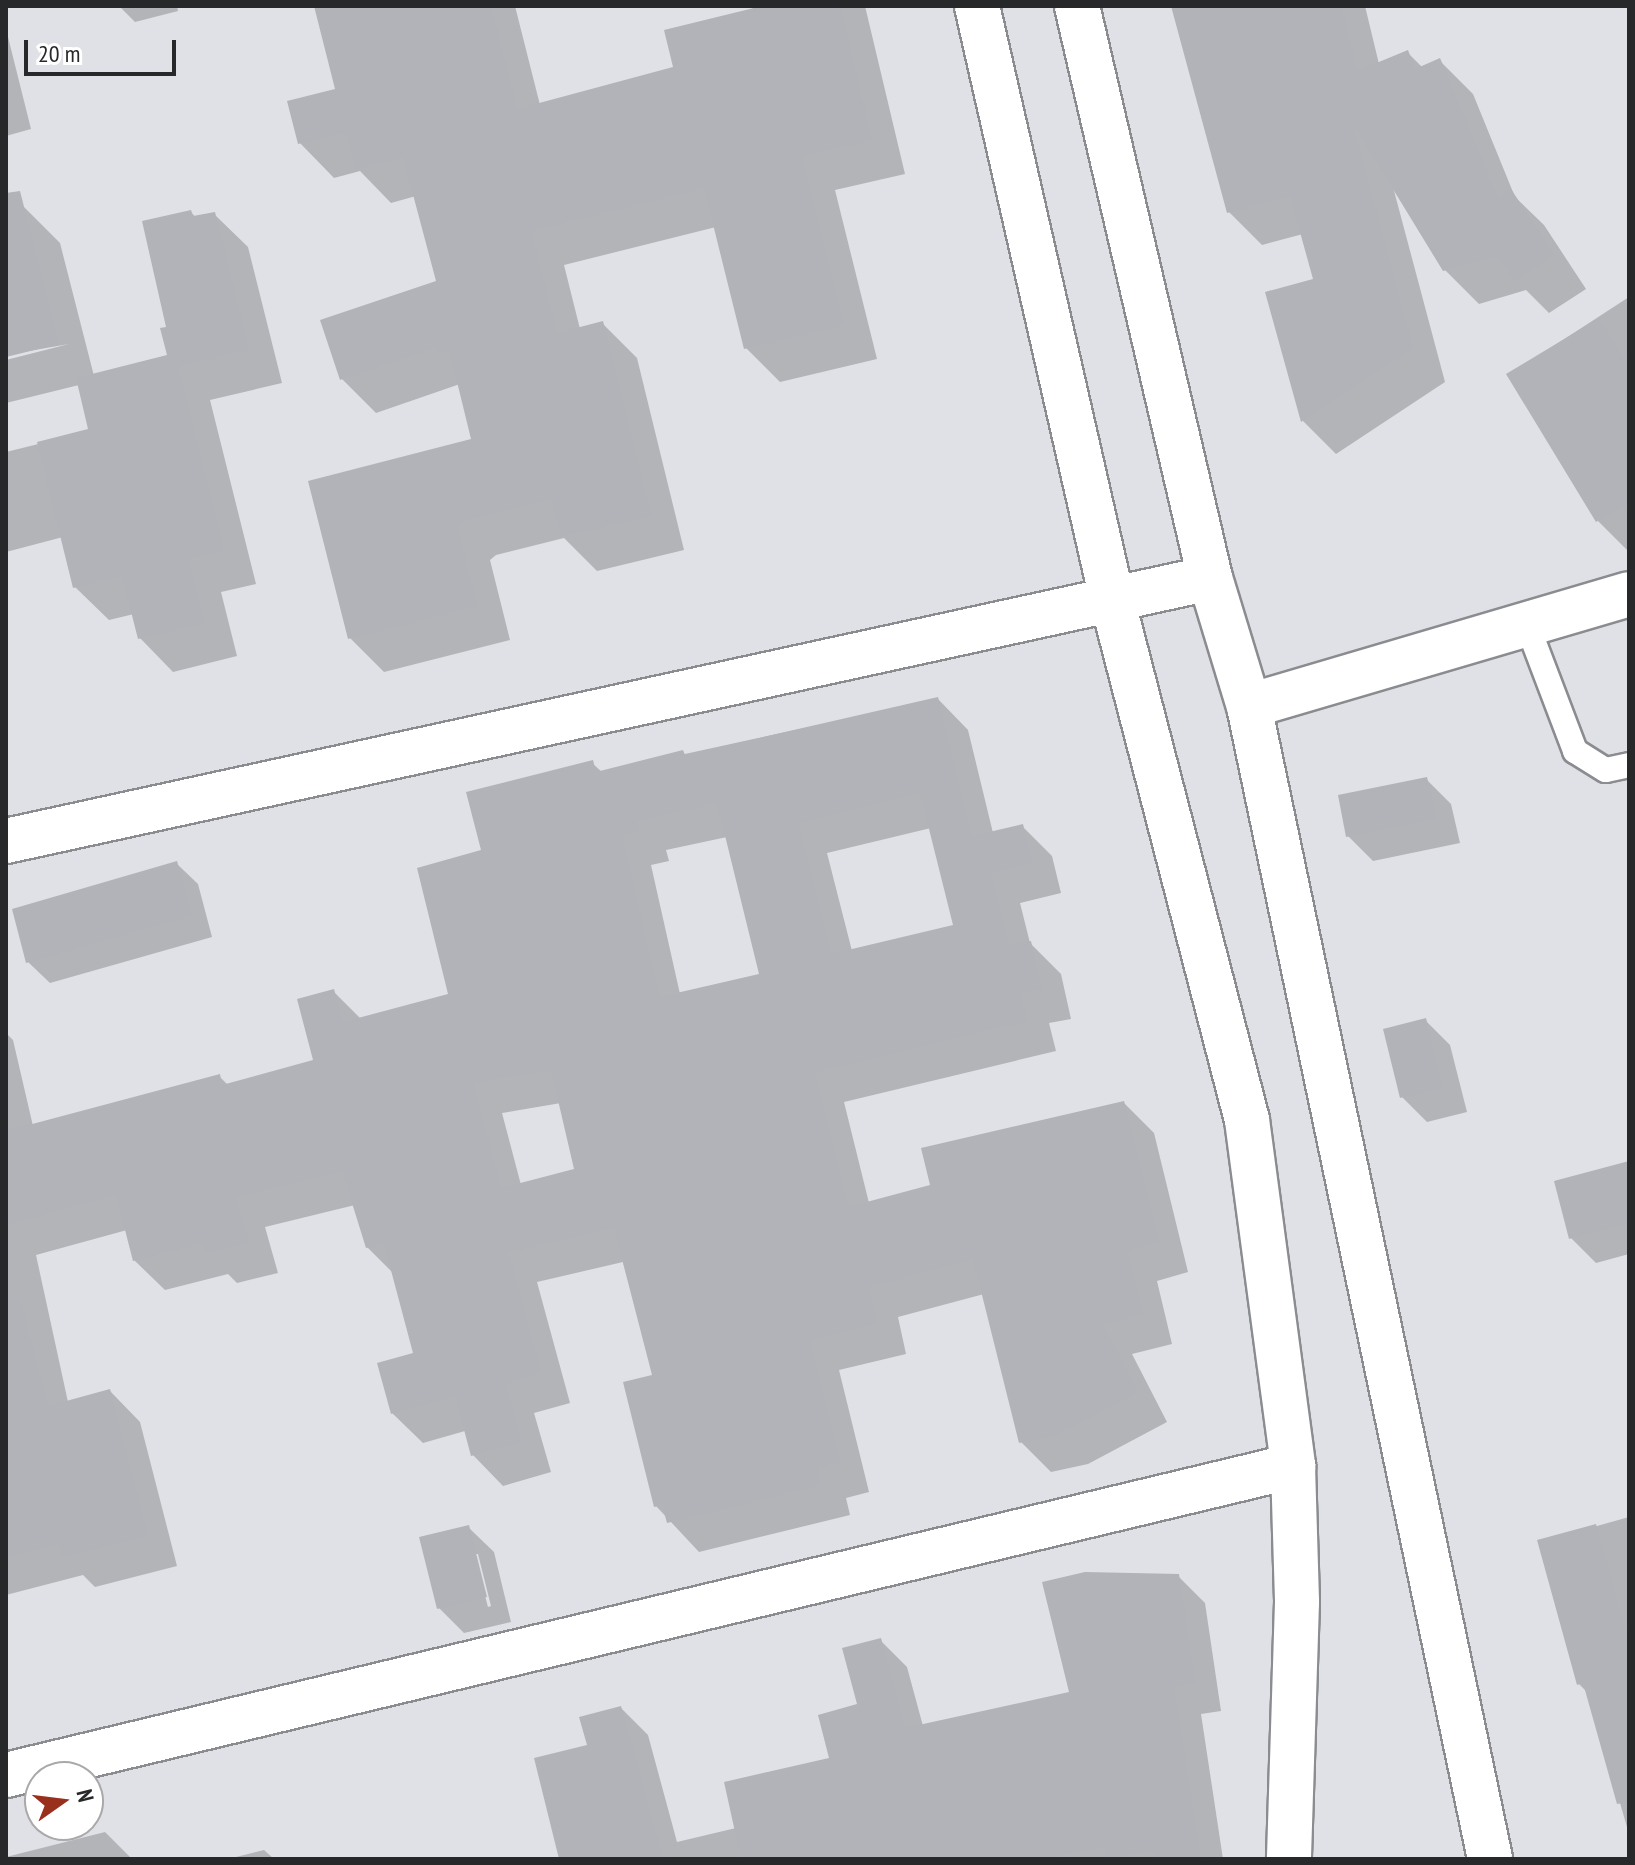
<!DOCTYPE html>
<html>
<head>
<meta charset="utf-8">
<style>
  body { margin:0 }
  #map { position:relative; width:1635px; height:1865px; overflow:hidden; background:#dfe1e6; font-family:"PT Sans Narrow",sans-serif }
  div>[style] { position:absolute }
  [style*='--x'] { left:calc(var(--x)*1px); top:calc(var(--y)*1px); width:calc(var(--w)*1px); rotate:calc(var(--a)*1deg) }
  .shadow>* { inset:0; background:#0003 }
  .building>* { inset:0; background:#b1b3b8 }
  .roads { filter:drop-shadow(2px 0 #8a8c90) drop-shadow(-2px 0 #8a8c90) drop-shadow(0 2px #8a8c90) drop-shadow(0 -2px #8a8c90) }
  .lane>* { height:24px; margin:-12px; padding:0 12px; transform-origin:12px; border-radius:12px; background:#fff }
  .street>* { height:44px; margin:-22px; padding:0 22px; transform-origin:22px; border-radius:22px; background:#fff }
  .secondary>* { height:44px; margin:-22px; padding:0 22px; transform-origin:22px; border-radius:22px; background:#fff }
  span { translate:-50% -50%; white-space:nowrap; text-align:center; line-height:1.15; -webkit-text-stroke:6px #fff; paint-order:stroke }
  .frame { position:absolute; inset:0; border:8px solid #27282a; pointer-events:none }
  .north { position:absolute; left:24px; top:1761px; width:80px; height:80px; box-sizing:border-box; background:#fff; border:2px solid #a9a9aa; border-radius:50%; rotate:76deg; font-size:22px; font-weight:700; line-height:32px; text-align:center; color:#27282a }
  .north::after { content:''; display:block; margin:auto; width:28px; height:36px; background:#99301e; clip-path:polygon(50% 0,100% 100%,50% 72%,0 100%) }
  .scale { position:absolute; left:24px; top:40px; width:152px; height:36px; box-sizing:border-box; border:4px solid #27282a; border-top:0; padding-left:10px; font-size:24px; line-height:28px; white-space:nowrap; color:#27282a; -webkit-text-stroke:6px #fff; paint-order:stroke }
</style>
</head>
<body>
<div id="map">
  <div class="shadow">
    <i style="clip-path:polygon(119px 6px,177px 6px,178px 11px,135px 22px)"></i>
    <i style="clip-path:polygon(316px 6px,515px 6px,540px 105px,675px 69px,756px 6px,865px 6px,905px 174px,835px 190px,877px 359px,780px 382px,746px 348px,716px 227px,564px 265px,580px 329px,603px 324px,637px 358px,684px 550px,597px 571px,564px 538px,496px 555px,490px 560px,510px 640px,384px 672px,350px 638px,474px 440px,460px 384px,376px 413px,341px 378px,438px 282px,416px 196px,391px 203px,360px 171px,334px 178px,300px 143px,337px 90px)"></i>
    <i style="clip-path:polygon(1174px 6px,1365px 6px,1379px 64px,1407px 52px,1423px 68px,1440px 61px,1473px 94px,1515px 197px,1544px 225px,1586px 289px,1549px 313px,1526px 290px,1479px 304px,1445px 270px,1393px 187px,1445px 382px,1336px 454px,1303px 421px,1267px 293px,1316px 280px,1303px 234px,1262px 245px,1229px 212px)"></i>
    <i style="clip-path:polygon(6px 29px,31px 129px,6px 136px)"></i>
    <i style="clip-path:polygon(23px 206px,60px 243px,94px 376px,170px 357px,169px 328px,191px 212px,196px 218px,214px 214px,248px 247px,282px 383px,210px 400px,256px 584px,221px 592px,237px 656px,173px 672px,140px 638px,134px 614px,109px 620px,75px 587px,63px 537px,6px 552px,6px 452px,91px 431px,79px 385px,6px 403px,6px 360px,69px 344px,6px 355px,6px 210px)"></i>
    <i style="clip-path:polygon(1629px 297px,1629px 552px,1598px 521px,1509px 375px)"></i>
    <i style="clip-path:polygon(evenodd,938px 699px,968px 730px,993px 833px,1022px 826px,1052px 856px,1061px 893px,1020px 903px,1030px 943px,1061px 974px,1071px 1019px,1049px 1023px,1056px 1051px,844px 1102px,869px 1203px,932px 1187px,1124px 1103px,1154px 1133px,1188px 1272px,1157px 1281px,1172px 1344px,1132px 1354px,1167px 1422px,1088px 1464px,1051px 1472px,1021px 1442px,984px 1294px,898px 1317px,906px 1354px,839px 1370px,869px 1492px,846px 1498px,850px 1515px,699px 1552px,656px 1506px,654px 1376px,623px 1262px,537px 1282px,570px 1403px,534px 1413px,551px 1472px,503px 1486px,473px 1455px,465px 1431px,423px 1443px,392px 1413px,416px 1354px,394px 1274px,367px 1247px,355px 1205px,265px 1227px,278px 1273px,237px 1283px,228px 1274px,165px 1290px,134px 1260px,127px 1230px,36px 1255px,68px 1402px,110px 1391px,140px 1422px,177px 1566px,95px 1587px,83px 1575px,6px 1595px,6px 1033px,13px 1040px,33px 1126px,219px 1076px,228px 1085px,315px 1062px,333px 991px,361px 1019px,450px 996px,483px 852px,592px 763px,602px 772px,938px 699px,931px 828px,955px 926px,852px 951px,827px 853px,931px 828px,938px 699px,727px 837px,762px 975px,680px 994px,651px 865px,669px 861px,666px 850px,727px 837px,938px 699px,561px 1103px,576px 1170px,521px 1185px,502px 1113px,561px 1103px)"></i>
    <i style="clip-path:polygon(1426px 779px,1451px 804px,1460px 843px,1373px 861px,1348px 836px)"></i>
    <i style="clip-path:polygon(176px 863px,198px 884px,212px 937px,50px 983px,28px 962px)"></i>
    <i style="clip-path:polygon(1425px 1020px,1450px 1045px,1467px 1112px,1427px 1122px,1402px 1097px)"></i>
    <i style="clip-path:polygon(1629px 1163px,1629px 1254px,1596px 1263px,1571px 1238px)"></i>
    <i style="clip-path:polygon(1629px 1517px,1629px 1834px,1588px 1693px,1579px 1684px,1540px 1542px)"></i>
    <i style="clip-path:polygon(evenodd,468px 1527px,494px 1552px,511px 1622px,464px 1633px,439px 1608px,468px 1527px,474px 1554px,478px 1554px,491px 1606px,488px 1607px,474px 1554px)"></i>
    <i style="clip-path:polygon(1178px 1576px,1205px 1603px,1221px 1711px,1201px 1714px,1223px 1859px,561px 1859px,589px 1747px,621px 1708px,648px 1735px,677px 1842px,736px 1828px,831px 1759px,859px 1705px,880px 1640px,907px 1667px,923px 1726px,1072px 1694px)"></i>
    <i style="clip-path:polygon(105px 1832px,132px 1859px,6px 1859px,6px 1857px)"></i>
    <i style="clip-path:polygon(264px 1850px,274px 1859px,228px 1859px)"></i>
  </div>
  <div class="building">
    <i style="clip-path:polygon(314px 6px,491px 6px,517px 109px,673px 67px,664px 30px,762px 6px,840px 6px,872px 140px,802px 156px,844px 325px,744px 349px,704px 188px,531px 231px,557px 333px,603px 321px,651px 516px,561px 537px,551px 499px,461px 522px,457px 525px,477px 606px,348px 639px,308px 481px,471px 439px,449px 349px,438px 352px,436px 347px,340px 380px,320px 320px,436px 281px,403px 157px,355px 169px,346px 133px,298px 144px,287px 101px,335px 89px)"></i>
    <i style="clip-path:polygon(1171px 6px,1341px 6px,1357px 71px,1408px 50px,1415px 69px,1440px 58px,1498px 198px,1511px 189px,1554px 255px,1515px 281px,1498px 256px,1443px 271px,1352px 122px,1413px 348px,1301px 422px,1265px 292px,1313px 279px,1290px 196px,1227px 213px)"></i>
    <i style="clip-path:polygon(20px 191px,59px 344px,6px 357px,6px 193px)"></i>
    <i style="clip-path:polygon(191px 210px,193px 216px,215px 212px,249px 349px,178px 367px,224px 550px,189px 559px,205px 623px,138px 639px,122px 576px,73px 588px,37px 442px,88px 429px,76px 378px,167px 355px,160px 328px,166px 327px,142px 221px)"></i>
    <i style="clip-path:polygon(1599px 318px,1629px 367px,1629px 502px,1596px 522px,1506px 374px)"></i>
    <i style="clip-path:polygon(evenodd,938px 697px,972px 836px,1023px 824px,1032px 863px,991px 873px,1009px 946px,1031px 941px,1042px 989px,1020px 993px,1027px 1021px,815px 1072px,848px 1207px,930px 1185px,921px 1148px,1124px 1101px,1159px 1242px,1128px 1251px,1143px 1314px,1103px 1324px,1138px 1392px,1057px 1434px,1019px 1443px,973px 1259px,869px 1287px,877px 1324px,810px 1340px,840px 1462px,817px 1468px,821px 1485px,667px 1523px,662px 1505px,654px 1507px,623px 1382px,652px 1375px,614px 1228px,508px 1252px,541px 1373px,505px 1383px,522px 1442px,471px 1456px,455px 1396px,391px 1414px,377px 1363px,413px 1353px,384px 1244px,366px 1248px,342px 1171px,236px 1197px,249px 1243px,205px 1254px,202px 1243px,133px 1261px,116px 1195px,6px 1225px,6px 1131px,220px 1074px,222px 1085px,313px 1060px,297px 999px,334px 989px,343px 1022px,448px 994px,417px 868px,481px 850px,466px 792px,593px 760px,596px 772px,683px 750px,685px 755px,938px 697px,920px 793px,953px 925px,831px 954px,798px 823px,920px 793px,938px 697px,717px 803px,759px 974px,659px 997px,622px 835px,640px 831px,637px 821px,717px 803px,938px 697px,551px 1070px,574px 1169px,501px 1188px,473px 1083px,551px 1070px)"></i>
    <i style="clip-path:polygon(1427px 777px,1436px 819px,1346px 837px,1338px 795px)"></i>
    <i style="clip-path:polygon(177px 861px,192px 915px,26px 963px,12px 909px)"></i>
    <i style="clip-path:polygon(1426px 1018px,1443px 1087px,1400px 1098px,1383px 1029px)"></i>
    <i style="clip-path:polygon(1629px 1161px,1629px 1222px,1569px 1239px,1554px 1181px)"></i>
    <i style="clip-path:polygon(20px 1299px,48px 1406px,110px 1389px,148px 1536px,63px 1557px,59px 1544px,6px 1558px,6px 1301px)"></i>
    <i style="clip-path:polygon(1596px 1524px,1629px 1644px,1629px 1802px,1617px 1804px,1583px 1683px,1577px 1685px,1537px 1540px)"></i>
    <i style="clip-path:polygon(469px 1525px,487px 1597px,437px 1609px,419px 1537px)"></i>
    <i style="clip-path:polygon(1085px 1572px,1179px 1574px,1195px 1684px,1174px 1687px,1201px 1859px,1156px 1859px,1154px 1851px,1106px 1858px,1105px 1847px,1044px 1859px,741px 1859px,724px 1782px,829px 1758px,818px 1715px,857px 1704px,842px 1648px,881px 1638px,905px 1728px,1069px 1692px,1042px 1582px)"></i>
    <i style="clip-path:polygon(621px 1706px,663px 1859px,559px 1859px,534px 1758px,587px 1745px,579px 1717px)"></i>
  </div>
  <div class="roads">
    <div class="lane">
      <i style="--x:1528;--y:627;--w:133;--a:69.2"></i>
      <i style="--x:1575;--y:751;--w:36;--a:32"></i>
      <i style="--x:1606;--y:770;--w:24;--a:-12"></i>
    </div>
    <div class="street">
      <i style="--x:1249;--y:706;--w:396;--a:-16.4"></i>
      <i style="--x:6;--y:841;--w:1232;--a:-12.32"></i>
      <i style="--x:6;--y:1775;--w:1324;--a:-13.5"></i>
    </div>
    <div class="secondary">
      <i style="--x:977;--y:6;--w:612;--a:77.17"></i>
      <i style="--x:1113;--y:603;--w:534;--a:75.47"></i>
      <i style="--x:1247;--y:1120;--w:349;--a:82.4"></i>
      <i style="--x:1293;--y:1466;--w:136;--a:88.3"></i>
      <i style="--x:1297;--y:1602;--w:257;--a:91.8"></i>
      <i style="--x:1077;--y:6;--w:587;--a:76.91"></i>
      <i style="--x:1210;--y:578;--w:134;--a:73.1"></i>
      <i style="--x:1249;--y:706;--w:1178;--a:78.19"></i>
    </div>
  </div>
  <div class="frame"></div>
  <div class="north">N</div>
  <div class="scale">20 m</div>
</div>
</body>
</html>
